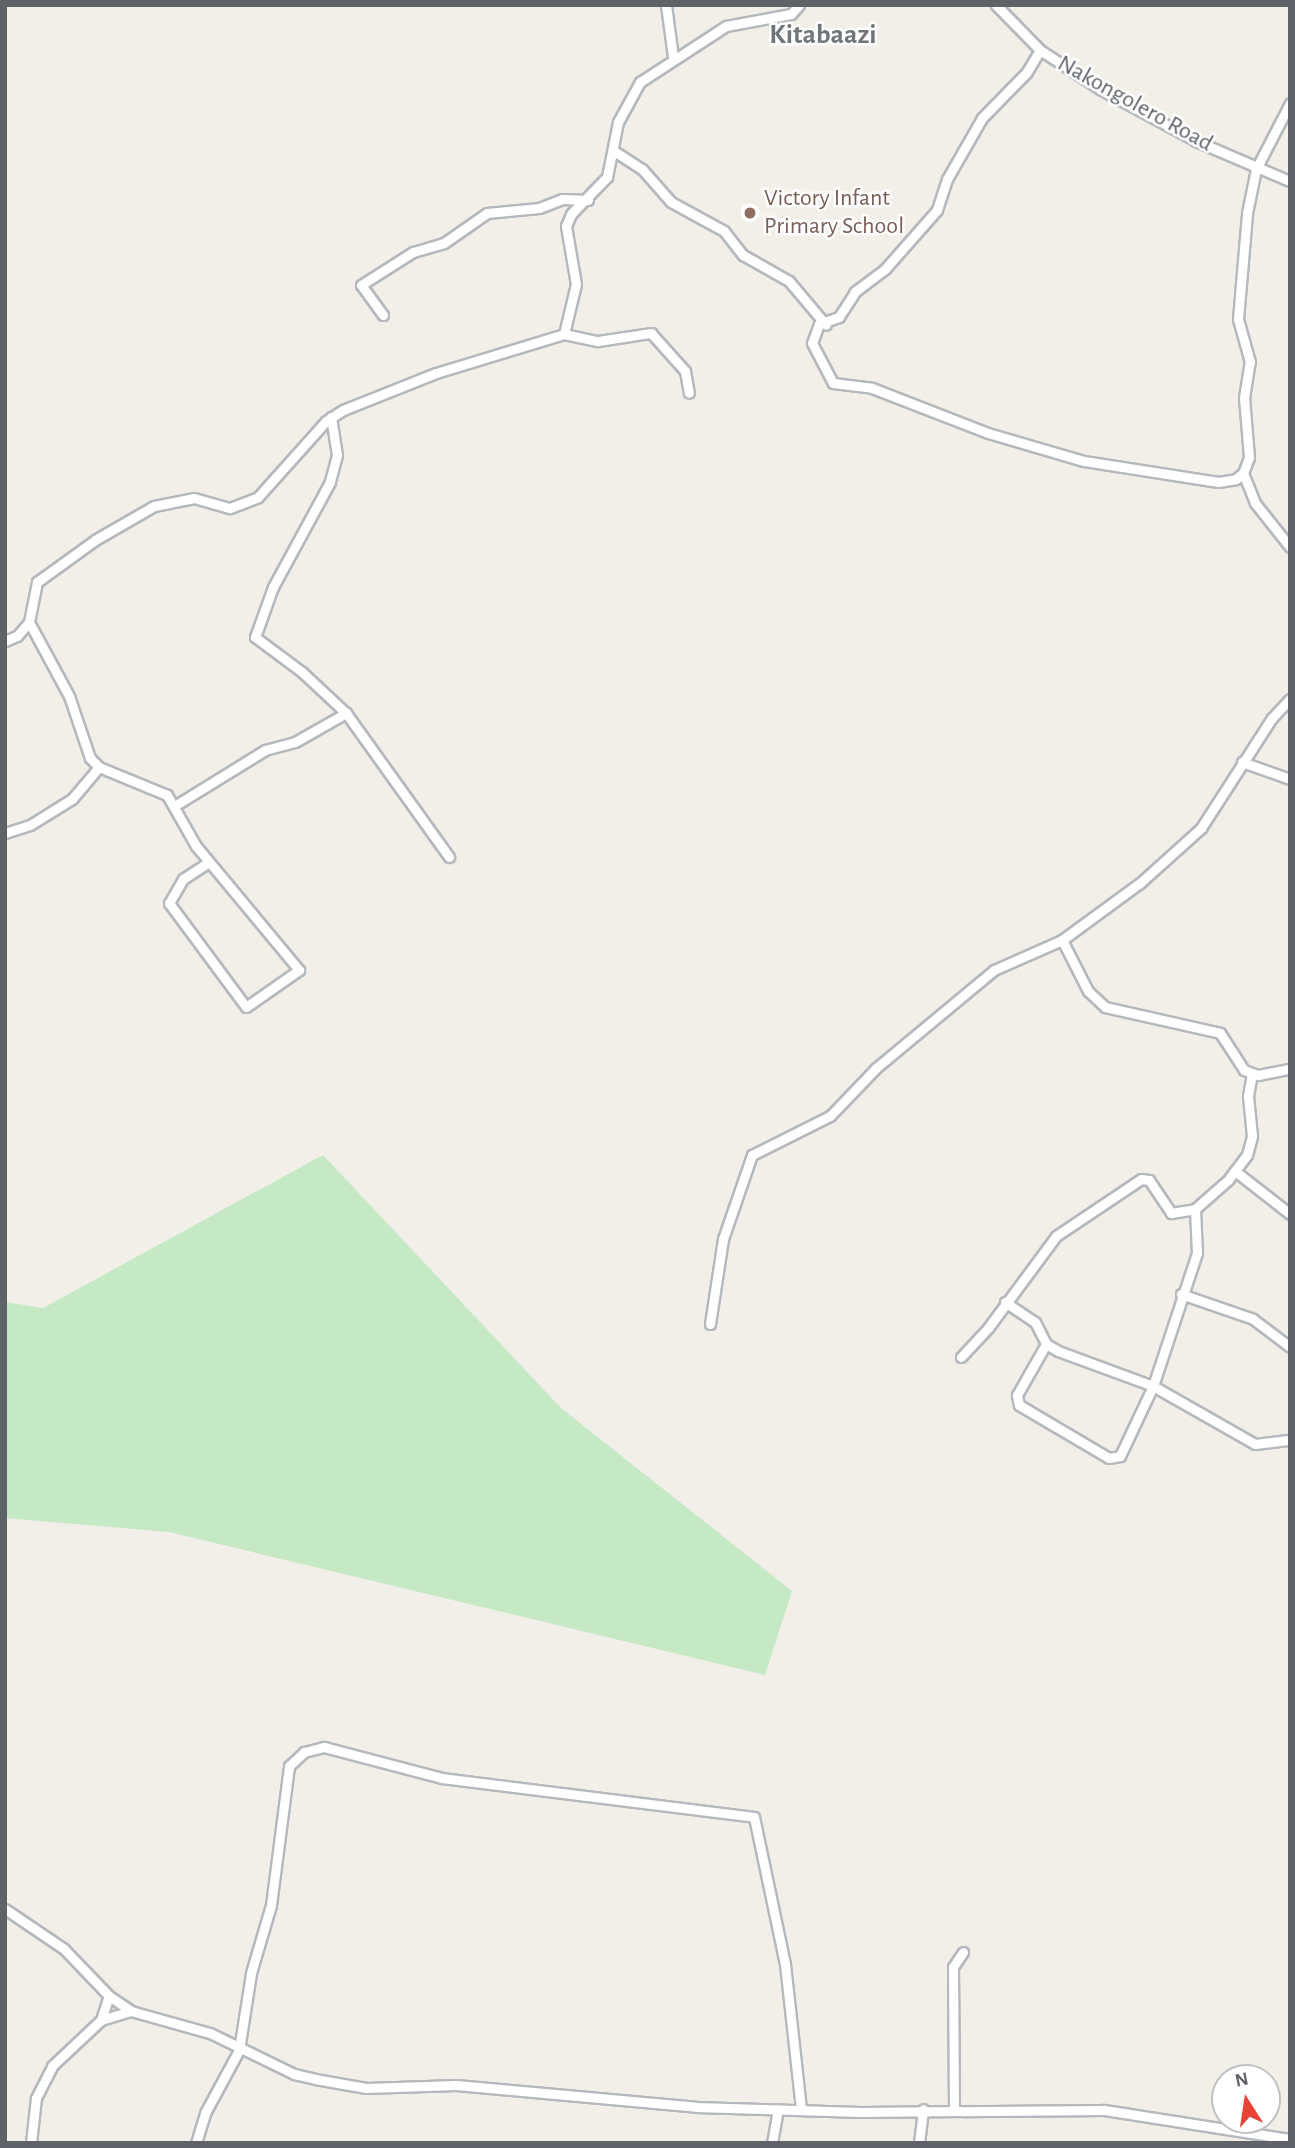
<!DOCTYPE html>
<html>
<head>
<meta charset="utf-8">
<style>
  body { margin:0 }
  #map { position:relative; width:1295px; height:2148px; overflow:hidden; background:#f1efe8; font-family:"Alegreya Sans",sans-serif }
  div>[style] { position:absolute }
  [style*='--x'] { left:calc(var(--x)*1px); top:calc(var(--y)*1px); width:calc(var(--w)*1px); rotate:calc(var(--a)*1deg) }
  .green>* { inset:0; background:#c5e8c5 }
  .roads { filter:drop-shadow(2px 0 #b5b8bc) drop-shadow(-2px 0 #b5b8bc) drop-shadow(0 2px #b5b8bc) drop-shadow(0 -2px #b5b8bc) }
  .minor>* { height:9px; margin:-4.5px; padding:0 4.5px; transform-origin:4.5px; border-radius:4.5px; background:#fff }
  .dots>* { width:19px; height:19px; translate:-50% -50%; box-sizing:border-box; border:4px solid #fff; border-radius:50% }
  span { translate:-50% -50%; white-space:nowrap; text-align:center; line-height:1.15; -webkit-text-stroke:5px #fff; paint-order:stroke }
  .street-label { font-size:24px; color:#5f6368 }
  .education-label { font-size:24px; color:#785e54 }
  .left { translate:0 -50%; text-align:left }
  .quarter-label { font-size:28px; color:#70757a; font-weight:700 }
  .frame { position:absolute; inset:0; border:7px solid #5f6368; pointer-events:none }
  .north { position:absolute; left:1211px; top:2064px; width:70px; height:70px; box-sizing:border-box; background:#fff; border:2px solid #bfc1c3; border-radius:50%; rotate:348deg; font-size:19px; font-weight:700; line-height:28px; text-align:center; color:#5f6368 }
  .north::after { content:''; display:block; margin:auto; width:24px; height:32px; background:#ea4335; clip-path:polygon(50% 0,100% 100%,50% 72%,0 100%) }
</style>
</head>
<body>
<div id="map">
  <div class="green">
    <i style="clip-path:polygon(323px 1155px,561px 1408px,792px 1591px,765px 1675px,169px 1532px,5px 1518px,5px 1302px,43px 1308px)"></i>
  </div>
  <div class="roads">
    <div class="minor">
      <i style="--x:666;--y:5;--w:52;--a:82.3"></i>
      <i style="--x:996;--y:5;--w:63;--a:45.6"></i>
      <i style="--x:1040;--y:50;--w:72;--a:33"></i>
      <i style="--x:1100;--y:89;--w:109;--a:28.4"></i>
      <i style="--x:1196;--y:141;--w:102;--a:23.1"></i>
      <i style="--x:1040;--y:50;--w:27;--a:121"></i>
      <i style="--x:1026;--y:73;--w:63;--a:134.4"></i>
      <i style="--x:982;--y:118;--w:70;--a:119.8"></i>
      <i style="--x:947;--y:179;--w:33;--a:108"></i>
      <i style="--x:937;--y:210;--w:79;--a:131.4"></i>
      <i style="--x:885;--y:269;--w:38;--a:143"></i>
      <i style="--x:855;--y:292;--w:30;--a:123"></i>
      <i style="--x:839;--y:317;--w:21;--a:161"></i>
      <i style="--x:819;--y:324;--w:20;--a:110"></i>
      <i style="--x:812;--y:343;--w:45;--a:62.3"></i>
      <i style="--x:833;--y:383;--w:39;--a:7"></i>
      <i style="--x:872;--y:388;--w:124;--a:21.2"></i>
      <i style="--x:988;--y:433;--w:100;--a:16.3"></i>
      <i style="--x:1084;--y:461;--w:136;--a:8.9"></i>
      <i style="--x:1218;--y:482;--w:18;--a:-9"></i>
      <i style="--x:1236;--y:479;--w:9;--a:-41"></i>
      <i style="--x:1243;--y:473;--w:17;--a:-69"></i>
      <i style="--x:1249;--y:457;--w:59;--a:-94.8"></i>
      <i style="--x:1244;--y:398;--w:36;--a:-81"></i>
      <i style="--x:1250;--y:362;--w:45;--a:-105.6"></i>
      <i style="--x:1238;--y:319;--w:106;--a:-85.1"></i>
      <i style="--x:1247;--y:213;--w:45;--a:-78.4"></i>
      <i style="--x:1256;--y:169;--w:74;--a:-62.7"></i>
      <i style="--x:614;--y:151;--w:33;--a:33"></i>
      <i style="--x:642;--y:169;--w:44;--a:48.7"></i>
      <i style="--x:671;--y:202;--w:60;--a:28.7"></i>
      <i style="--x:724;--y:231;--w:31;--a:52"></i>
      <i style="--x:743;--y:255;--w:53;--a:29.5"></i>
      <i style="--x:789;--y:281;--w:57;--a:49.9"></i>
      <i style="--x:383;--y:315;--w:37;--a:-126"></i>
      <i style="--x:361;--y:285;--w:62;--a:-32.4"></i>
      <i style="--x:413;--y:252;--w:32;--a:-16"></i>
      <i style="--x:444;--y:243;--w:52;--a:-34.9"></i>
      <i style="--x:487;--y:213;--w:52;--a:-5.5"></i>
      <i style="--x:539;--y:208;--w:25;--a:-21"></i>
      <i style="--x:562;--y:199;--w:26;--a:2"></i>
      <i style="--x:564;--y:334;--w:35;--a:12"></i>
      <i style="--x:598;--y:341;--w:54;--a:-8.6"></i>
      <i style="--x:651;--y:333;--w:51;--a:48.2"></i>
      <i style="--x:685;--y:371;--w:22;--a:80"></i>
      <i style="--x:331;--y:417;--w:38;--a:81"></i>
      <i style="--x:337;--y:455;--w:28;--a:105"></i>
      <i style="--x:330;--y:482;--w:119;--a:118.5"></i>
      <i style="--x:273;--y:587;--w:53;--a:109.8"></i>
      <i style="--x:255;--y:637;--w:59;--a:36.7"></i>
      <i style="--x:302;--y:672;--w:60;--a:43"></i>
      <i style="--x:346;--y:713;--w:177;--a:54.4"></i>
      <i style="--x:1243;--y:473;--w:32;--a:68"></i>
      <i style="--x:1255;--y:503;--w:56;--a:51.5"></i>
      <i style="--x:5;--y:641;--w:13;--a:-23"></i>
      <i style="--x:17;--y:636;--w:18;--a:-49"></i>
      <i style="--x:1242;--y:762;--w:51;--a:19.5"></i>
      <i style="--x:176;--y:805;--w:105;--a:-31.7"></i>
      <i style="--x:265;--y:750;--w:31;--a:-15"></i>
      <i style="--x:295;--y:742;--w:59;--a:-29.6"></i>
      <i style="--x:5;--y:833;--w:26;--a:-18"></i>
      <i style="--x:30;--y:825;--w:49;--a:-31.8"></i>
      <i style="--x:72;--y:799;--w:42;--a:-49.8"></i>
      <i style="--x:209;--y:862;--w:31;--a:147"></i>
      <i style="--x:183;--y:879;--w:28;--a:120"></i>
      <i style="--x:169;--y:903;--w:129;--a:53.5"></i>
      <i style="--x:246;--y:1007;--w:65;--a:-34.9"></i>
      <i style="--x:299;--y:970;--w:161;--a:-129.7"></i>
      <i style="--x:196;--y:846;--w:59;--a:-119.6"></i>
      <i style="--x:167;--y:795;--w:74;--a:-157.6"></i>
      <i style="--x:99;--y:767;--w:13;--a:-135"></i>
      <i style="--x:90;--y:758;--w:65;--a:-108.7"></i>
      <i style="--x:69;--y:696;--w:84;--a:-118.4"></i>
      <i style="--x:29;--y:622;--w:41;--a:-78.7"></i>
      <i style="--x:37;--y:582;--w:72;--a:-35.9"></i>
      <i style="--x:95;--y:540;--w:68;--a:-30"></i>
      <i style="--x:154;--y:506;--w:41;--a:-11.3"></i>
      <i style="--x:194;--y:498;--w:37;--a:16"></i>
      <i style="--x:230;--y:508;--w:30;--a:-21"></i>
      <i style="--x:258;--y:497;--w:102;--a:-48.2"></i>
      <i style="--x:326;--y:421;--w:20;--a:-33"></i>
      <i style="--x:343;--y:410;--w:100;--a:-21.7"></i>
      <i style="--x:436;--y:373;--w:134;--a:-16.9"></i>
      <i style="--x:564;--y:334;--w:51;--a:-76.5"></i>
      <i style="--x:576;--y:284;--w:59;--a:-99.8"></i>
      <i style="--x:566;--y:226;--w:13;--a:-67"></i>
      <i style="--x:571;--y:214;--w:52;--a:-45.8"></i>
      <i style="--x:607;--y:177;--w:56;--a:-78.7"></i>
      <i style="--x:618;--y:122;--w:46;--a:-61.2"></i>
      <i style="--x:640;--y:82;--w:103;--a:-33.1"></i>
      <i style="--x:726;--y:26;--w:66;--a:-10.5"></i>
      <i style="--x:791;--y:14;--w:12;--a:-48"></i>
      <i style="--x:1062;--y:940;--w:57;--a:63"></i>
      <i style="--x:1088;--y:991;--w:23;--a:43"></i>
      <i style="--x:1105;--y:1007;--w:118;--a:12.7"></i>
      <i style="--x:1220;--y:1033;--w:44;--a:57"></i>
      <i style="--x:1244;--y:1070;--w:15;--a:20"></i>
      <i style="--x:1258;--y:1075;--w:33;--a:-11"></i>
      <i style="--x:1235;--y:1171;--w:70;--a:38"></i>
      <i style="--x:1181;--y:1294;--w:76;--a:19.1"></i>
      <i style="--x:1253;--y:1319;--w:46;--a:37.1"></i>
      <i style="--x:1005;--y:1302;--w:36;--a:34"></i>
      <i style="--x:1035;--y:1322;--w:25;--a:63"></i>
      <i style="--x:1046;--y:1344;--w:14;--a:30"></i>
      <i style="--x:1058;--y:1351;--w:101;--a:20.2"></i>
      <i style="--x:1153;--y:1386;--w:117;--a:29.6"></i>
      <i style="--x:1255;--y:1444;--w:35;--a:-7"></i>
      <i style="--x:710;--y:1324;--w:86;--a:-81.3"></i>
      <i style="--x:723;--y:1239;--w:89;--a:-71"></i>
      <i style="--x:752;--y:1155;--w:87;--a:-26.6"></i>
      <i style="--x:830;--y:1116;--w:66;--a:-46.2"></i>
      <i style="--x:876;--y:1068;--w:153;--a:-39.7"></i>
      <i style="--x:994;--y:970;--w:74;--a:-23.8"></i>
      <i style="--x:1062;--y:940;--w:97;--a:-36.2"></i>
      <i style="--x:1140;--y:883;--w:82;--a:-42"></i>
      <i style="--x:1201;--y:828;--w:131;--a:-57.2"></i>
      <i style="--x:1272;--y:718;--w:26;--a:-47"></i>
      <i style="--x:1046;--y:1344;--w:59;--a:119.6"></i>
      <i style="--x:1017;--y:1395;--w:10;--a:79"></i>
      <i style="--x:1019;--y:1405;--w:104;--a:30.5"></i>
      <i style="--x:1109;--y:1458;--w:11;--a:-10"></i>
      <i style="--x:1120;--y:1456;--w:77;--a:-64.8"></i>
      <i style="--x:1153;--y:1386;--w:140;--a:-71.7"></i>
      <i style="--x:1197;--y:1253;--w:44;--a:-92.6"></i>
      <i style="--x:1195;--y:1209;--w:44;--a:-41.3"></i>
      <i style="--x:1228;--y:1180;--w:31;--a:-53"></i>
      <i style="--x:1247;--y:1155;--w:20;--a:-75"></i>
      <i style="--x:1252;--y:1136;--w:40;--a:-95.7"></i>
      <i style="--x:1248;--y:1096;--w:23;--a:-80"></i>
      <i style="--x:961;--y:1357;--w:40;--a:-47"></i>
      <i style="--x:988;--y:1328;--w:114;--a:-53.5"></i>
      <i style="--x:1056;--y:1236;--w:102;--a:-33.8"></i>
      <i style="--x:1141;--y:1179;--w:8;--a:7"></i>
      <i style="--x:1149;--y:1180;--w:40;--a:56"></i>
      <i style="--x:1171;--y:1213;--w:24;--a:-9"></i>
      <i style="--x:5;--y:1909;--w:71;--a:34.1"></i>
      <i style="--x:64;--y:1949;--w:65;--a:46.2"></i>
      <i style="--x:109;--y:1996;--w:27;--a:34"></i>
      <i style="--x:131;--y:2011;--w:82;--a:15.6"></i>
      <i style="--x:210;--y:2033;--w:93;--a:26"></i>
      <i style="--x:294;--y:2074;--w:22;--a:13"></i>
      <i style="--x:315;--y:2079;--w:52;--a:10"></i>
      <i style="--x:366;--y:2088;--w:90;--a:-1.9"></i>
      <i style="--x:456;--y:2085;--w:241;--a:5.2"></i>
      <i style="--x:696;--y:2107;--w:165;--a:1.7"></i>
      <i style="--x:861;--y:2112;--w:243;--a:-0.5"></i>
      <i style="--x:1104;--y:2110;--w:188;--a:8.9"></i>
      <i style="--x:101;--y:2020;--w:25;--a:-72"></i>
      <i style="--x:954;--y:2109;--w:142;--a:-90.4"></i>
      <i style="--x:953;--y:1967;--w:18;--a:-56"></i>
      <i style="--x:31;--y:2143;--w:45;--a:-83.7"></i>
      <i style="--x:36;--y:2098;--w:36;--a:-63"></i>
      <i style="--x:52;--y:2066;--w:67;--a:-43.2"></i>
      <i style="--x:101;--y:2020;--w:31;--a:-17"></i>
      <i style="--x:196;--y:2143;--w:31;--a:-73"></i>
      <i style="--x:205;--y:2113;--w:72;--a:-61.6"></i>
      <i style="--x:239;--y:2050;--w:78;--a:-81.1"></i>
      <i style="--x:251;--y:1973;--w:71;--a:-73.6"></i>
      <i style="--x:271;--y:1905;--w:140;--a:-82.6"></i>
      <i style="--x:289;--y:1766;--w:21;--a:-43"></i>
      <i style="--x:304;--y:1752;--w:21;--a:-14"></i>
      <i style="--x:324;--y:1747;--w:122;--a:14.7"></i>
      <i style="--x:442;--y:1778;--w:314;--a:7.1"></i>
      <i style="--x:754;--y:1817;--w:150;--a:78.1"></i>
      <i style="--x:785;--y:1964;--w:147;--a:83.7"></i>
      <i style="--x:772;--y:2143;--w:34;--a:-80"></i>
      <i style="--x:919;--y:2143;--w:34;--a:-83"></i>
    </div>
  </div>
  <div class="dots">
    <i style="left:750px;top:213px;background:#8d6e63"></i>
  </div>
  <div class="street-label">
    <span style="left:1135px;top:104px;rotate:29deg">Nakongolero Road</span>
  </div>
  <div class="education-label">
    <span class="left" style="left:764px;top:213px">Victory Infant<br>Primary School</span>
  </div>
  <div class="quarter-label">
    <span style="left:823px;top:35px">Kitabaazi</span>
  </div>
  <div class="frame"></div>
  <div class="north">N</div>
</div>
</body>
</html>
